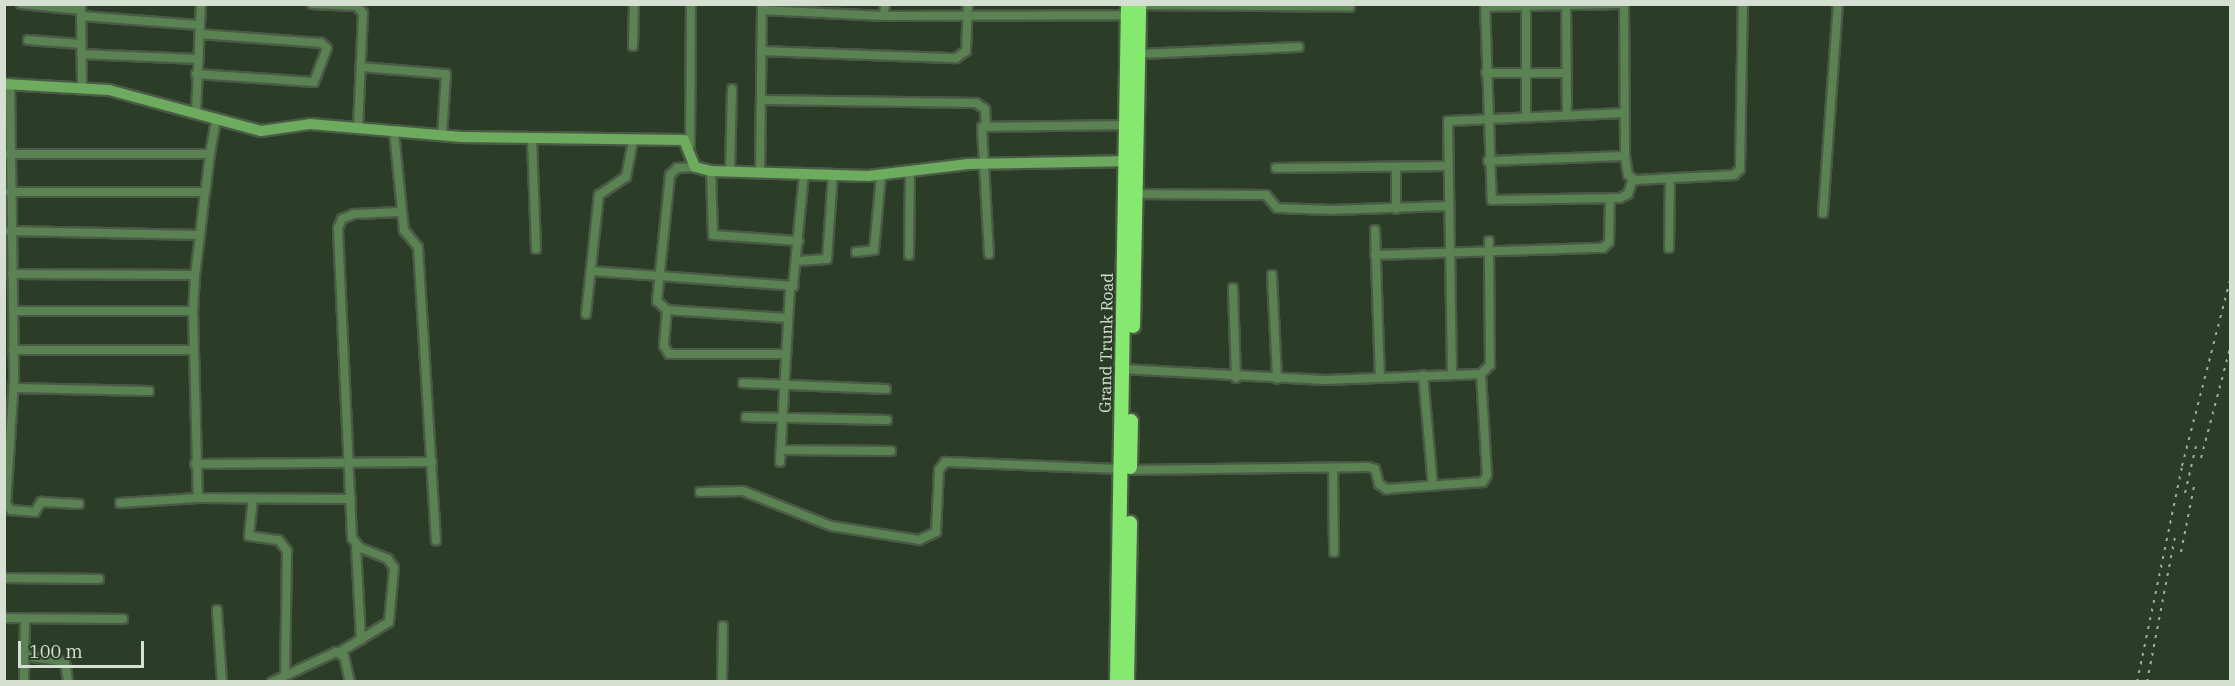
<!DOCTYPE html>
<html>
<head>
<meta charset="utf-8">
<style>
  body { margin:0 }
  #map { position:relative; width:2235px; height:686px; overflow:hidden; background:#2b3c27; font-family:"IBM Plex Serif",serif }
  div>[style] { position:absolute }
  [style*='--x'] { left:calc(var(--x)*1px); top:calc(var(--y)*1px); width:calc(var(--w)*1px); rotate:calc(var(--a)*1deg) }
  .roads { filter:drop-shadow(2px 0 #4a5a46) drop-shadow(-2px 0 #4a5a46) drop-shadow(0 2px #4a5a46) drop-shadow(0 -2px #4a5a46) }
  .street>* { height:8px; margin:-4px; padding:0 4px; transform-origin:4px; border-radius:4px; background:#5b8253 }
  .secondary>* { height:10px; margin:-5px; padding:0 5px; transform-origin:5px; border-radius:5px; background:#6dac5f }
  .highway>* { height:14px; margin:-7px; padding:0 7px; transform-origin:7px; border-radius:7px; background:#85e96f }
  .rail>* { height:2px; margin-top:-1px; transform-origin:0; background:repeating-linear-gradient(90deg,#a1ae9e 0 3px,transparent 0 9px) }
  span { translate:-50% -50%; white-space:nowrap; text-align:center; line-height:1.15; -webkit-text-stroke:4.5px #2b3c27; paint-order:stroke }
  .street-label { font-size:16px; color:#d5e0d2 }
  .frame { position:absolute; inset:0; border:6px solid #d5e0d2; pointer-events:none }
  .scale { position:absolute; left:18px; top:641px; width:126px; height:27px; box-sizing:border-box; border:3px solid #d5e0d2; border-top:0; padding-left:8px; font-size:18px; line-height:21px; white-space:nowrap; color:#d5e0d2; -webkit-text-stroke:4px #2b3c27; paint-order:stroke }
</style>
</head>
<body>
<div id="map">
  <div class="roads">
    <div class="street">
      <i style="--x:21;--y:4;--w:60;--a:5.7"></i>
      <i style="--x:81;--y:4;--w:82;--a:89.3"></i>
      <i style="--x:312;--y:4;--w:44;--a:2.6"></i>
      <i style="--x:356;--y:6;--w:10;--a:45"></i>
      <i style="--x:363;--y:13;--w:114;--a:92.5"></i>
      <i style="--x:1485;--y:4;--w:196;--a:88"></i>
      <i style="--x:1492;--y:200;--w:128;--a:-0.9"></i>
      <i style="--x:1620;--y:198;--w:9;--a:-27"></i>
      <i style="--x:1628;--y:194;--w:16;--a:-72"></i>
      <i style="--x:1566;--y:4;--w:110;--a:89.5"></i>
      <i style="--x:1624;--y:4;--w:152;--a:89.6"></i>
      <i style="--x:1625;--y:156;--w:19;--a:81"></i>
      <i style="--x:1628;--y:175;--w:9;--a:36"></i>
      <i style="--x:1635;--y:180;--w:99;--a:-2.9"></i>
      <i style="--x:1734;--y:175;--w:8;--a:-45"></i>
      <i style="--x:1740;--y:169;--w:165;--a:-89"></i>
      <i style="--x:1139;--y:5;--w:211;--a:0.5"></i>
      <i style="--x:1485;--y:7;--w:133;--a:-1.3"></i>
      <i style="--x:762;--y:10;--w:122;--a:2.8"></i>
      <i style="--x:884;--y:16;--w:243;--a:-0.2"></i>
      <i style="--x:81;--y:16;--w:118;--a:4.4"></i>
      <i style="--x:884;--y:16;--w:12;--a:-85"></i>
      <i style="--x:28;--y:40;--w:53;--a:4.3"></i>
      <i style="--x:633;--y:46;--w:42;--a:-88.6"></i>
      <i style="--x:761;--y:51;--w:195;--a:2.1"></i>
      <i style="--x:956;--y:58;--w:12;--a:-35"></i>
      <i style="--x:966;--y:51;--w:47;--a:-87.6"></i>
      <i style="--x:81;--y:54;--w:116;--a:2.5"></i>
      <i style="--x:1138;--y:54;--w:161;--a:-2.5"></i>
      <i style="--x:361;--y:67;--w:85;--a:4.7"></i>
      <i style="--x:446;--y:74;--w:62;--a:93.7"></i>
      <i style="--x:1486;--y:73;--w:81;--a:0"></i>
      <i style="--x:196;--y:74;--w:118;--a:3.9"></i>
      <i style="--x:314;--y:82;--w:36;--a:-69"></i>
      <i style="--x:327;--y:48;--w:8;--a:-140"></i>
      <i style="--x:321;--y:43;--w:122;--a:-175.8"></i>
      <i style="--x:10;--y:83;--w:297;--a:89.2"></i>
      <i style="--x:14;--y:380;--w:124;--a:93.7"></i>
      <i style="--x:6;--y:504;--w:8;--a:50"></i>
      <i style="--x:11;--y:510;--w:24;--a:5"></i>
      <i style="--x:35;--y:512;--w:12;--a:-59"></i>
      <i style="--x:41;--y:502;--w:38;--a:3"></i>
      <i style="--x:761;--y:100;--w:215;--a:0.8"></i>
      <i style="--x:976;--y:103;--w:11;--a:34"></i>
      <i style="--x:985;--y:109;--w:17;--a:87"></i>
      <i style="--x:196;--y:113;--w:109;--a:-87.4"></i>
      <i style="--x:1526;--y:115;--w:111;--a:-90"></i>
      <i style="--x:394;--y:132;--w:99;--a:84.2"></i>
      <i style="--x:404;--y:230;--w:22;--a:51"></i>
      <i style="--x:418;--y:247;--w:294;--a:86.5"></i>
      <i style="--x:532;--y:139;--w:110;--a:87.9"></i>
      <i style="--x:690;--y:145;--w:141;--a:-89.6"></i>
      <i style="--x:9;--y:154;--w:201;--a:0"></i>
      <i style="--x:210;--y:154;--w:38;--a:97"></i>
      <i style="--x:210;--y:154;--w:36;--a:-80"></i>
      <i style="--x:1488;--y:161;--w:137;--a:-2.1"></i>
      <i style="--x:695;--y:167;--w:18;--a:177"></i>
      <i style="--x:677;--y:168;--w:10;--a:135"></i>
      <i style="--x:670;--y:175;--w:127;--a:95.9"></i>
      <i style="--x:657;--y:301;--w:13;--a:42"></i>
      <i style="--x:667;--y:310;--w:120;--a:3.8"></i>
      <i style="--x:1276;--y:168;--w:170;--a:-0.7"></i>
      <i style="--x:711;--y:171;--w:64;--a:88.2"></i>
      <i style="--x:713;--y:235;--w:86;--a:4"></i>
      <i style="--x:730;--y:171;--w:82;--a:-88.6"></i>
      <i style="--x:760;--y:172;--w:168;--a:-89.3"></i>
      <i style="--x:10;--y:192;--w:195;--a:0"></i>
      <i style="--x:205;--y:192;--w:43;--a:96.6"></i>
      <i style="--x:1136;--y:194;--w:130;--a:0.4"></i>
      <i style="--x:1266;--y:195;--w:17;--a:50"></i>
      <i style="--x:1277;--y:208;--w:54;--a:2.1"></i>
      <i style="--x:1331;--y:210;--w:116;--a:-2"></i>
      <i style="--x:1396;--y:209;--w:42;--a:-90"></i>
      <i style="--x:1823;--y:213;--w:210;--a:-85.9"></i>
      <i style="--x:1375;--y:230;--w:147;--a:88.1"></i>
      <i style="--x:10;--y:231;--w:190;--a:1.2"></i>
      <i style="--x:200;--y:235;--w:40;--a:97.1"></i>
      <i style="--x:1669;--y:248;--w:70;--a:-89.2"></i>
      <i style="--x:856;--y:252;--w:18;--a:-6"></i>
      <i style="--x:874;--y:250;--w:74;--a:-84.6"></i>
      <i style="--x:989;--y:254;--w:127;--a:-93.2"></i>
      <i style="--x:982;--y:127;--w:144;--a:-0.8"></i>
      <i style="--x:909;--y:255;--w:84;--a:-89.3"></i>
      <i style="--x:1375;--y:255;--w:228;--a:-1.8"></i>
      <i style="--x:1603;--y:248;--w:8;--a:-45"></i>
      <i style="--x:1609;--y:242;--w:44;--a:-88.7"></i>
      <i style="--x:798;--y:261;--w:29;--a:-4"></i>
      <i style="--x:827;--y:259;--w:85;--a:-86"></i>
      <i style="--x:591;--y:271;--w:203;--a:4.2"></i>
      <i style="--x:793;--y:286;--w:113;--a:-84.4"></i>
      <i style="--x:12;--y:274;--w:183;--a:0.3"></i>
      <i style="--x:195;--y:275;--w:36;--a:93"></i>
      <i style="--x:193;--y:311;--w:180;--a:180"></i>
      <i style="--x:1272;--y:275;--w:104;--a:87.2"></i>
      <i style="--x:1233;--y:288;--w:90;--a:88.1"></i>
      <i style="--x:667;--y:310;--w:36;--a:95"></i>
      <i style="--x:664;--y:346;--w:9;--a:58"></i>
      <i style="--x:669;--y:354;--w:117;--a:0"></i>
      <i style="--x:193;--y:311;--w:187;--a:88.5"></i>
      <i style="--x:198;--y:498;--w:153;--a:0.4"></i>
      <i style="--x:586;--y:314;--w:120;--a:-83.8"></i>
      <i style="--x:599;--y:195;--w:32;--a:-34"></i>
      <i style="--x:626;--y:177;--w:38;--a:-79"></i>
      <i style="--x:13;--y:350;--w:181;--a:0"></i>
      <i style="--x:1122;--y:369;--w:203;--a:3.1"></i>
      <i style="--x:1325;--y:380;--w:156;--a:-2.2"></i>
      <i style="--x:1481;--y:374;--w:13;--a:-45"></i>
      <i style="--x:1490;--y:365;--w:124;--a:-90.5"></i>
      <i style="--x:1452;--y:374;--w:253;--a:-90.9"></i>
      <i style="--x:1448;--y:121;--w:177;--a:-2.6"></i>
      <i style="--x:1423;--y:375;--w:111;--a:84.9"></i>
      <i style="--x:743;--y:383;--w:143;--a:2.4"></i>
      <i style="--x:14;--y:388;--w:135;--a:1.3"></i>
      <i style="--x:746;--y:417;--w:141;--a:1.2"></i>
      <i style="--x:781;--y:450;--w:110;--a:0.5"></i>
      <i style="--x:780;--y:462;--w:175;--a:-86.7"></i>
      <i style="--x:195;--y:464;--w:237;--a:-0.5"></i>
      <i style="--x:1333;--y:468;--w:84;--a:89.3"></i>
      <i style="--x:1130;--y:470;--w:238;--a:-0.7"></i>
      <i style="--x:1368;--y:467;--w:7;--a:16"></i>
      <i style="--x:1375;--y:469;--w:16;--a:75"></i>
      <i style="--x:1379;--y:484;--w:9;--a:36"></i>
      <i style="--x:1386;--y:489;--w:97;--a:-4.1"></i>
      <i style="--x:1483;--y:482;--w:8;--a:-60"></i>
      <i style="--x:1487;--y:475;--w:101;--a:-93.4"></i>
      <i style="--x:700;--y:492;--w:43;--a:-1.3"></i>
      <i style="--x:743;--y:491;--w:95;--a:21.7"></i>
      <i style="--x:831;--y:526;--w:89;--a:9"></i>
      <i style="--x:919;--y:540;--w:19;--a:-25"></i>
      <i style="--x:936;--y:532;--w:62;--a:-87.2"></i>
      <i style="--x:939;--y:470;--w:10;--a:-53"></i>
      <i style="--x:945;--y:462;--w:176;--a:2.3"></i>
      <i style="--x:253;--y:498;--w:38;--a:96"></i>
      <i style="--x:249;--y:536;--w:30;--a:8"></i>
      <i style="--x:279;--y:540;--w:14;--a:54"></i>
      <i style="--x:287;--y:551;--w:124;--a:90.9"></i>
      <i style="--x:120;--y:503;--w:78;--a:-3.7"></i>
      <i style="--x:356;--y:545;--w:95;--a:87"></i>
      <i style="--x:4;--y:578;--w:95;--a:0.6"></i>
      <i style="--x:217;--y:610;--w:72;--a:86"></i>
      <i style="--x:4;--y:618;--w:119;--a:0.5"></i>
      <i style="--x:340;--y:652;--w:57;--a:-31.5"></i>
      <i style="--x:389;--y:622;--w:54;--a:-84.7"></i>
      <i style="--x:394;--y:568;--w:11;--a:-124"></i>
      <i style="--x:388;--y:559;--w:31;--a:-158"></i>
      <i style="--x:359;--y:547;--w:11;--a:-128"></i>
      <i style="--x:352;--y:538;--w:310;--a:-92.6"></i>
      <i style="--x:338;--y:228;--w:10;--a:-66"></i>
      <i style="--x:342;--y:219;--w:13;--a:-23"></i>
      <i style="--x:354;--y:214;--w:47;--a:-2.4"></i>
      <i style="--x:25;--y:656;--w:40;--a:8.5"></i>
      <i style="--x:65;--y:662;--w:20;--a:81"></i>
      <i style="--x:24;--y:682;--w:63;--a:-89.1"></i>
      <i style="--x:272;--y:682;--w:71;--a:-25.1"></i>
      <i style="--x:336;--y:652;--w:9;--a:27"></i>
      <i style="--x:344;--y:656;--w:27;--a:77"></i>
      <i style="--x:722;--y:682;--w:56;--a:-89"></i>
    </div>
    <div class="secondary">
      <i style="--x:4;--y:84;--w:105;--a:3.3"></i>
      <i style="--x:109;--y:90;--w:157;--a:15.1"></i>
      <i style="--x:261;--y:131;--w:49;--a:-8.1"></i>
      <i style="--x:310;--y:124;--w:152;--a:4.9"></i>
      <i style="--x:461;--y:137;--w:223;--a:0.8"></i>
      <i style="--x:684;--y:140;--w:29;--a:68"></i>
      <i style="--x:695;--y:167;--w:16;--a:14"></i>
      <i style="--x:711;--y:171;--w:157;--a:1.8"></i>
      <i style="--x:868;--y:176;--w:101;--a:-6.8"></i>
      <i style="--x:968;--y:164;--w:165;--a:-1"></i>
    </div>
    <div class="highway">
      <i style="--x:1133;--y:326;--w:322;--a:-88.9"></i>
      <i style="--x:1130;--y:467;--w:46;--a:-88.8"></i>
      <i style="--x:1117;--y:682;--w:678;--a:-89.07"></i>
      <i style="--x:1127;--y:682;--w:159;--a:-88.9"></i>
    </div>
  </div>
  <div class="rail">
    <i style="--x:2201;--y:458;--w:114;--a:-75.2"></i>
    <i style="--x:2185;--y:493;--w:48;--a:-76.8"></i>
    <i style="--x:2181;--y:552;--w:72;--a:-78.8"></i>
    <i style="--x:2137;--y:682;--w:221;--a:-78.2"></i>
    <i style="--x:2182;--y:466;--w:192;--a:-75.5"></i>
    <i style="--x:2147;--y:682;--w:148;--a:-79.1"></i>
  </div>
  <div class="street-label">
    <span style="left:1106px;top:343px;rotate:-89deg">Grand Trunk Road</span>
  </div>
  <div class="frame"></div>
  <div class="scale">100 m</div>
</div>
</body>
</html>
